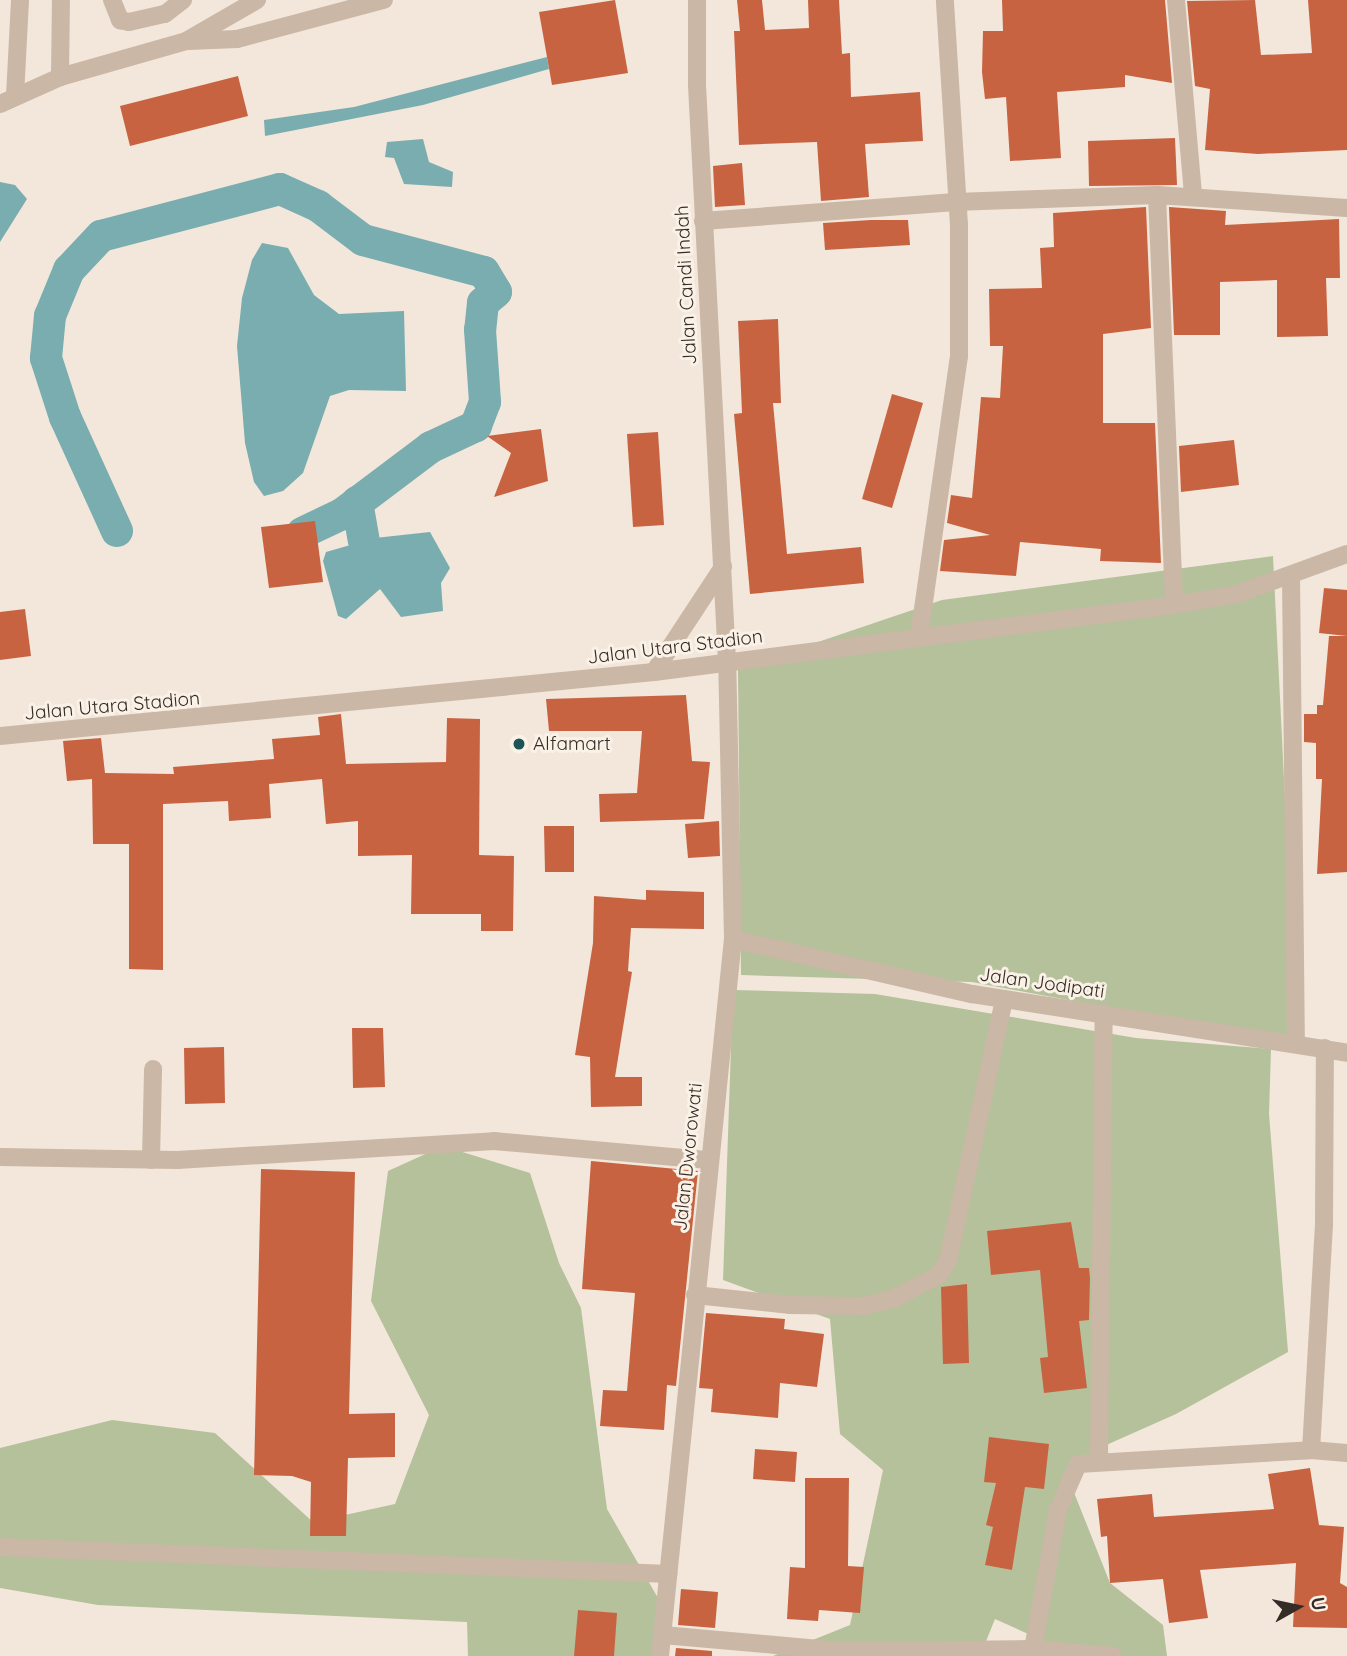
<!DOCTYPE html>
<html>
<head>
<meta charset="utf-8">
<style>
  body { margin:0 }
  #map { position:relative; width:1347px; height:1656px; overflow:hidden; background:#f2e7da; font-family:Quicksand,sans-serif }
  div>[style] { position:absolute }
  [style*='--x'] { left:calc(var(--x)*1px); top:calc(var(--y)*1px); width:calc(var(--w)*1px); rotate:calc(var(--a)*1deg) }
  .green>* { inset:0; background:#b4c19a }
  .water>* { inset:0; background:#79adb0 }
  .canal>* { height:32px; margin:-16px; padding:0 16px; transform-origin:16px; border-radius:16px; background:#79adb0 }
  .building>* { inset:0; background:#c86342 }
  .service>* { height:18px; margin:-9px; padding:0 9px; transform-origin:9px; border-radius:9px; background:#cab7a6 }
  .minor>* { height:18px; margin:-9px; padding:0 9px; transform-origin:9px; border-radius:9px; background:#cab7a6 }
  .tertiary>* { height:18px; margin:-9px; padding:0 9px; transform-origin:9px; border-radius:9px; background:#cab7a6 }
  .dots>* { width:19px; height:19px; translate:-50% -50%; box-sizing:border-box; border:4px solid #faf1e7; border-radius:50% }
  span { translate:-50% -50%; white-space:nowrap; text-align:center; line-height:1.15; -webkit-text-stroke:6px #faf1e7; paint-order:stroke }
  .street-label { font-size:19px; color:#362c27 }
  .poi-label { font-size:19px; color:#362c27 }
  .left { translate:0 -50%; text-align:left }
  .north { position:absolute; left:1263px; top:1572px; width:70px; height:70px; -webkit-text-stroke:5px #faf1e7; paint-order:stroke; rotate:81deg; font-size:19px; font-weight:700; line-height:28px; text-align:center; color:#362c27 }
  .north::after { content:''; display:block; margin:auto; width:24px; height:32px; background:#362c27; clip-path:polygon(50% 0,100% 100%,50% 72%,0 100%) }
</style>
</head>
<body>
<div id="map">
  <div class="green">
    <i style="clip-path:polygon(1273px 556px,1297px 1043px,972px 982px,741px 975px,738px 669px,942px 600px)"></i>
    <i style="clip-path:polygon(733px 990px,875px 994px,1136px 1038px,1271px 1049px,1269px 1114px,1288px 1352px,1176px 1414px,1104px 1446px,1071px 1485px,1110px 1583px,1163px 1625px,1167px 1656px,1067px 1656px,1066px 1651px,995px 1619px,980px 1656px,773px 1656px,850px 1625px,883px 1470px,840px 1434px,830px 1319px,723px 1280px)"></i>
    <i style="clip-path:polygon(443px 1146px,530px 1173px,559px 1263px,581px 1308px,607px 1509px,666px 1612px,660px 1656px,468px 1656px,467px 1622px,98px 1605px,0 1588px,0 1448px,112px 1420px,215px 1433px,313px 1522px,395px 1504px,429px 1415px,371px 1301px,388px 1171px)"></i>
  </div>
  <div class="water">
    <i style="clip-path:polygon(547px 57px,549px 69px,423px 105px,265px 136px,264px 120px,354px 107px)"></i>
    <i style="clip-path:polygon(423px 139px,429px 162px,453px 172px,452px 187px,404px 184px,394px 158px,385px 157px,387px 142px)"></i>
    <i style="clip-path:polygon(0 182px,15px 185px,27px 199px,0 242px)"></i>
    <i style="clip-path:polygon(262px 243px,288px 248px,314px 295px,339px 314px,404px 311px,406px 391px,349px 390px,330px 396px,303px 473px,283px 491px,264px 496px,254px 482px,245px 443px,237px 346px,242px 298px,252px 260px)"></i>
    <i style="clip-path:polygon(430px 532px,450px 568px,441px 583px,443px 611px,401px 617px,380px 589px,346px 619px,338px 616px,323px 561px,326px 552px,375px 538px)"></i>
  </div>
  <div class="canal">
    <i style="--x:357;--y:502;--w:39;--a:80"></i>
    <i style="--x:117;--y:531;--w:125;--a:-114.5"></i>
    <i style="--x:65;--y:417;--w:62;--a:-107.9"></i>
    <i style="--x:46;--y:358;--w:42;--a:-84.6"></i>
    <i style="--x:50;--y:316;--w:50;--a:-67.6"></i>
    <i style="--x:69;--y:270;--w:47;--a:-46.7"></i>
    <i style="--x:101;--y:236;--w:185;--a:-14.7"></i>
    <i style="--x:280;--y:189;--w:42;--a:24.1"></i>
    <i style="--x:318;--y:206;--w:56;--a:37.1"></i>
    <i style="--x:363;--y:240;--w:125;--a:14.8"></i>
    <i style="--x:484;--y:272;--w:23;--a:59"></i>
    <i style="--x:496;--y:292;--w:17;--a:140"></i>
    <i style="--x:483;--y:303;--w:27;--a:96"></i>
    <i style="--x:480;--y:330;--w:72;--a:86"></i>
    <i style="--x:485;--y:402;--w:26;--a:111"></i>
    <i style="--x:476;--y:426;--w:50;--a:155"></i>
    <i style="--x:431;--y:447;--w:111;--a:143"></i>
    <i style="--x:342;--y:514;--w:44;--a:154.6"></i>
  </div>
  <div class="building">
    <i style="clip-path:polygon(615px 0,628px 73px,552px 85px,539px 12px)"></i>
    <i style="clip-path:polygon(737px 0,762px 0,765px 30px,809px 28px,808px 0,839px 0,842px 54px,850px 53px,851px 97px,920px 92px,923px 141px,865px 144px,869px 197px,821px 201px,817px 142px,739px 145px,734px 31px,740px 31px)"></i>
    <i style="clip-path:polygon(1002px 0,1165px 0,1172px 83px,1125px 75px,1125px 87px,1057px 92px,1061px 158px,1010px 161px,1006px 97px,985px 99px,982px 72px,983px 31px,1003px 31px)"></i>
    <i style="clip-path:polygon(1255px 0,1261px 55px,1312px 53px,1308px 0,1347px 0,1347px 150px,1258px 154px,1205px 150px,1210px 89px,1195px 86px,1187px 1px)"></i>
    <i style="clip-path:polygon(238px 76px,248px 116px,130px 146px,120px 106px)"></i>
    <i style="clip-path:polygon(1175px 138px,1177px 185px,1089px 186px,1088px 141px)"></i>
    <i style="clip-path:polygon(742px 163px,745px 205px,715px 207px,713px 166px)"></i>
    <i style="clip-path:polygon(1146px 207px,1151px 328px,1103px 334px,1103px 423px,1155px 423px,1161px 563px,1100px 561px,1101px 549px,1020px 542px,1016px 576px,940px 571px,944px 540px,990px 535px,947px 523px,951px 495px,972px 498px,981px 397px,1000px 398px,1003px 346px,990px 346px,989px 289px,1042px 288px,1040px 248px,1054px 247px,1053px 213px)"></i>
    <i style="clip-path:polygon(1169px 207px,1226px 211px,1225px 225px,1339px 219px,1340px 278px,1326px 278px,1328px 336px,1277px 337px,1277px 280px,1220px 282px,1220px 335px,1174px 335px)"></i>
    <i style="clip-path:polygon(871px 220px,908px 220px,910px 245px,825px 250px,823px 223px)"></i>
    <i style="clip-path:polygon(778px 319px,781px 403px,773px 403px,787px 554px,861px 547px,864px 583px,750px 594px,734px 414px,742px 413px,738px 321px)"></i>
    <i style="clip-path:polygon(892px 394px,923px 403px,892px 508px,862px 499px)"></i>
    <i style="clip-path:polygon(541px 429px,548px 481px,494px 497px,511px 453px,487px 436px)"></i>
    <i style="clip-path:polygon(658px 432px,664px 525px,633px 527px,627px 434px)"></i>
    <i style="clip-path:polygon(1234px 440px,1239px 485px,1181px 492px,1179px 446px)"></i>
    <i style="clip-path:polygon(315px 521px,323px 582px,269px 588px,261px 527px)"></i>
    <i style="clip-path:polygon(1324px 588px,1347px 590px,1347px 636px,1319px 633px)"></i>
    <i style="clip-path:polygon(25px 609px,31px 656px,0 660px,0 612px)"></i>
    <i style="clip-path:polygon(1329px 636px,1347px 636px,1347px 872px,1317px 874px,1322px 779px,1316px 779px,1316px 743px,1304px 742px,1304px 714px,1317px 714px,1317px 705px,1323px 705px)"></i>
    <i style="clip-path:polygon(686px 695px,692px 761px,710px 762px,704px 819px,600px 822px,599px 794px,637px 793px,642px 731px,549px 731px,546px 699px)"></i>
    <i style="clip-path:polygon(341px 714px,346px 764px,446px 762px,447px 718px,480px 719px,479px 855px,514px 856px,513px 931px,481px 931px,481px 914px,411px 914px,412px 855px,358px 856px,358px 821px,326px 824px,322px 779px,269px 784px,271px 818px,229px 821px,228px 801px,163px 804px,163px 970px,129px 969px,129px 844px,93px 844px,92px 779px,67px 781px,63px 741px,101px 738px,105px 773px,174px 774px,173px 767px,274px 759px,272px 739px,320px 735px,318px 717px)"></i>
    <i style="clip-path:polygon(719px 821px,720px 856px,688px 858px,685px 824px)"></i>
    <i style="clip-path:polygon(544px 826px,574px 826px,574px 872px,545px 872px)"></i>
    <i style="clip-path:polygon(646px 890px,704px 892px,704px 929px,631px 928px,628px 971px,632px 972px,615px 1077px,642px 1077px,642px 1106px,591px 1107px,590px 1057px,575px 1055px,593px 943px,594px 896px,646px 900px)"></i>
    <i style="clip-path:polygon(352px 1028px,383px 1028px,385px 1087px,353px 1088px)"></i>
    <i style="clip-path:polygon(224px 1047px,225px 1103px,185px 1104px,184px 1048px)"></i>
    <i style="clip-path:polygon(591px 1161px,698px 1171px,676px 1386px,667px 1385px,664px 1430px,600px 1426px,603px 1390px,627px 1391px,635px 1293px,582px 1289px)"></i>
    <i style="clip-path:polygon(261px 1169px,355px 1172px,349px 1414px,395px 1413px,395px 1457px,348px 1458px,346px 1536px,310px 1536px,311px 1482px,292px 1476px,254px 1475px)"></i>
    <i style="clip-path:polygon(1071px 1222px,1079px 1268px,1089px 1268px,1090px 1278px,1089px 1320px,1079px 1321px,1087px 1388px,1044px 1393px,1040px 1358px,1048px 1357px,1040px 1270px,991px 1275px,987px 1231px)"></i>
    <i style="clip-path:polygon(967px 1284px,969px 1363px,943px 1364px,941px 1287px)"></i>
    <i style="clip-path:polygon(706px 1313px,785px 1319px,784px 1329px,824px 1334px,817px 1387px,780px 1383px,778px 1418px,711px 1412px,713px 1389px,699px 1388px)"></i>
    <i style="clip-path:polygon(989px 1437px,1049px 1444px,1044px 1489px,1025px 1487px,1012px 1570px,985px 1565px,993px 1527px,986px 1525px,996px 1483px,984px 1482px)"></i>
    <i style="clip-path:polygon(755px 1449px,797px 1452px,795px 1482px,753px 1479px)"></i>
    <i style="clip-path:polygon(1310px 1468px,1319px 1525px,1344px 1527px,1340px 1583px,1347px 1587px,1347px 1628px,1293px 1627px,1296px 1563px,1200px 1570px,1208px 1618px,1169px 1623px,1163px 1579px,1110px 1583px,1107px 1536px,1101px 1537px,1097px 1499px,1152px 1494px,1154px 1517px,1274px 1509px,1268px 1474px)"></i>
    <i style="clip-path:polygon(805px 1478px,849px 1478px,848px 1566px,864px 1567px,860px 1613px,819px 1610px,818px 1621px,787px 1619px,790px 1567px,805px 1568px)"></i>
    <i style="clip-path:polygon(681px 1589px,718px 1592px,715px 1628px,678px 1625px)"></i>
    <i style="clip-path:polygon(578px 1610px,617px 1613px,614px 1656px,574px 1656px)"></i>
    <i style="clip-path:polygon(676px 1648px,712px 1651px,712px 1656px,675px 1656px)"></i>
  </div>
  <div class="service">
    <i style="--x:112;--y:0;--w:22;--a:68"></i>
    <i style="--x:120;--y:20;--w:9;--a:13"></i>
    <i style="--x:129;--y:22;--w:37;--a:-13"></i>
    <i style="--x:165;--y:14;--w:23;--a:-38"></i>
    <i style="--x:151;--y:1160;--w:91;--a:-88.7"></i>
  </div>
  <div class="minor">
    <i style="--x:1176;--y:0;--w:196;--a:85"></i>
    <i style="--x:189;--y:41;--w:48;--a:-2.4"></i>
    <i style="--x:237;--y:39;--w:152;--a:-14.9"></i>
    <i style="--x:60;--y:77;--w:77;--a:-89.3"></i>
    <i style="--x:15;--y:96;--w:96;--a:-87"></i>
    <i style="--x:0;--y:104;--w:66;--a:-24.2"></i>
    <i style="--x:60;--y:77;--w:131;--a:-15.9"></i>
    <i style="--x:186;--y:41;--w:82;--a:-30"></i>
    <i style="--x:1157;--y:195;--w:410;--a:87.6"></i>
    <i style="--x:703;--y:221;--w:253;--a:-4.3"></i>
    <i style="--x:955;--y:202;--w:202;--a:-2"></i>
    <i style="--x:1157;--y:195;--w:190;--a:3.9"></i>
    <i style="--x:1291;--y:576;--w:466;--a:89.4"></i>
    <i style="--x:919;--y:637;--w:284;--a:-81.9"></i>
    <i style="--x:959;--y:356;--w:131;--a:-90"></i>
    <i style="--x:959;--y:225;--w:225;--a:-93.6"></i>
    <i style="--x:733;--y:939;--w:245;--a:13"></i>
    <i style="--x:972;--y:994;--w:380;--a:8.9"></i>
    <i style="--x:0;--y:1157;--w:177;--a:1"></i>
    <i style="--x:177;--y:1160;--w:318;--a:-3.4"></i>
    <i style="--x:494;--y:1141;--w:215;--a:5.1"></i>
    <i style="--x:695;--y:1295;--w:96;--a:6"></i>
    <i style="--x:790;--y:1305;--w:74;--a:0.8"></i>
    <i style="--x:864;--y:1306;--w:32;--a:-14"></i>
    <i style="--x:895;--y:1298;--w:50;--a:-27.6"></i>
    <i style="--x:939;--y:1275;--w:17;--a:-57"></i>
    <i style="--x:948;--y:1261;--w:268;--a:-77.9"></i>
    <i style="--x:1311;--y:1450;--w:36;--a:5"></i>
    <i style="--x:1099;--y:1460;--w:447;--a:-89.4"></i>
    <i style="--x:0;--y:1547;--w:669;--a:2.31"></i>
    <i style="--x:663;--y:1635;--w:182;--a:5.1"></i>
    <i style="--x:844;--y:1651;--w:189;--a:-0.6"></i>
    <i style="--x:1033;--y:1649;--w:80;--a:5"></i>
    <i style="--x:1033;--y:1649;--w:141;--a:-79.8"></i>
    <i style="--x:1058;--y:1510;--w:50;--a:-66.5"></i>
    <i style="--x:1078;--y:1464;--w:233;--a:-3.4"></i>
    <i style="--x:1311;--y:1450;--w:228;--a:-86.7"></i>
    <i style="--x:1324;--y:1222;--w:174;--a:-89.7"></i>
    <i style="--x:660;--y:1656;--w:721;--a:-84.19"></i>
    <i style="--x:733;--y:939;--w:277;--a:-91.2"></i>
  </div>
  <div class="tertiary">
    <i style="--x:697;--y:0;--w:85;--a:90"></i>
    <i style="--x:697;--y:85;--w:578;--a:87.02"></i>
    <i style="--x:654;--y:672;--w:126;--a:-56.7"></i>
    <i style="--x:0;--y:736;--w:657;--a:-5.59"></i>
    <i style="--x:654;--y:672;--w:524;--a:-7.34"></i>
    <i style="--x:1174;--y:605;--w:64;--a:-9.9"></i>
    <i style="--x:1237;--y:594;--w:117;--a:-20"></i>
  </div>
  <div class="dots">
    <i style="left:519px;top:744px;background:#1c5458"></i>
  </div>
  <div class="street-label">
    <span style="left:686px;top:285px;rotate:-93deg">Jalan Candi Indah</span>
    <span style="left:675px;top:647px;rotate:-7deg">Jalan Utara Stadion</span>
    <span style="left:112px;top:706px;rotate:-5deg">Jalan Utara Stadion</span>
    <span style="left:1042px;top:983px;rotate:8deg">Jalan Jodipati</span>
    <span style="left:688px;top:1157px;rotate:-84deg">Jalan Dworowati</span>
  </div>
  <div class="poi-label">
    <span class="left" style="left:533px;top:744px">Alfamart</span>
  </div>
  <div class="north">U</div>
</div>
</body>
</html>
